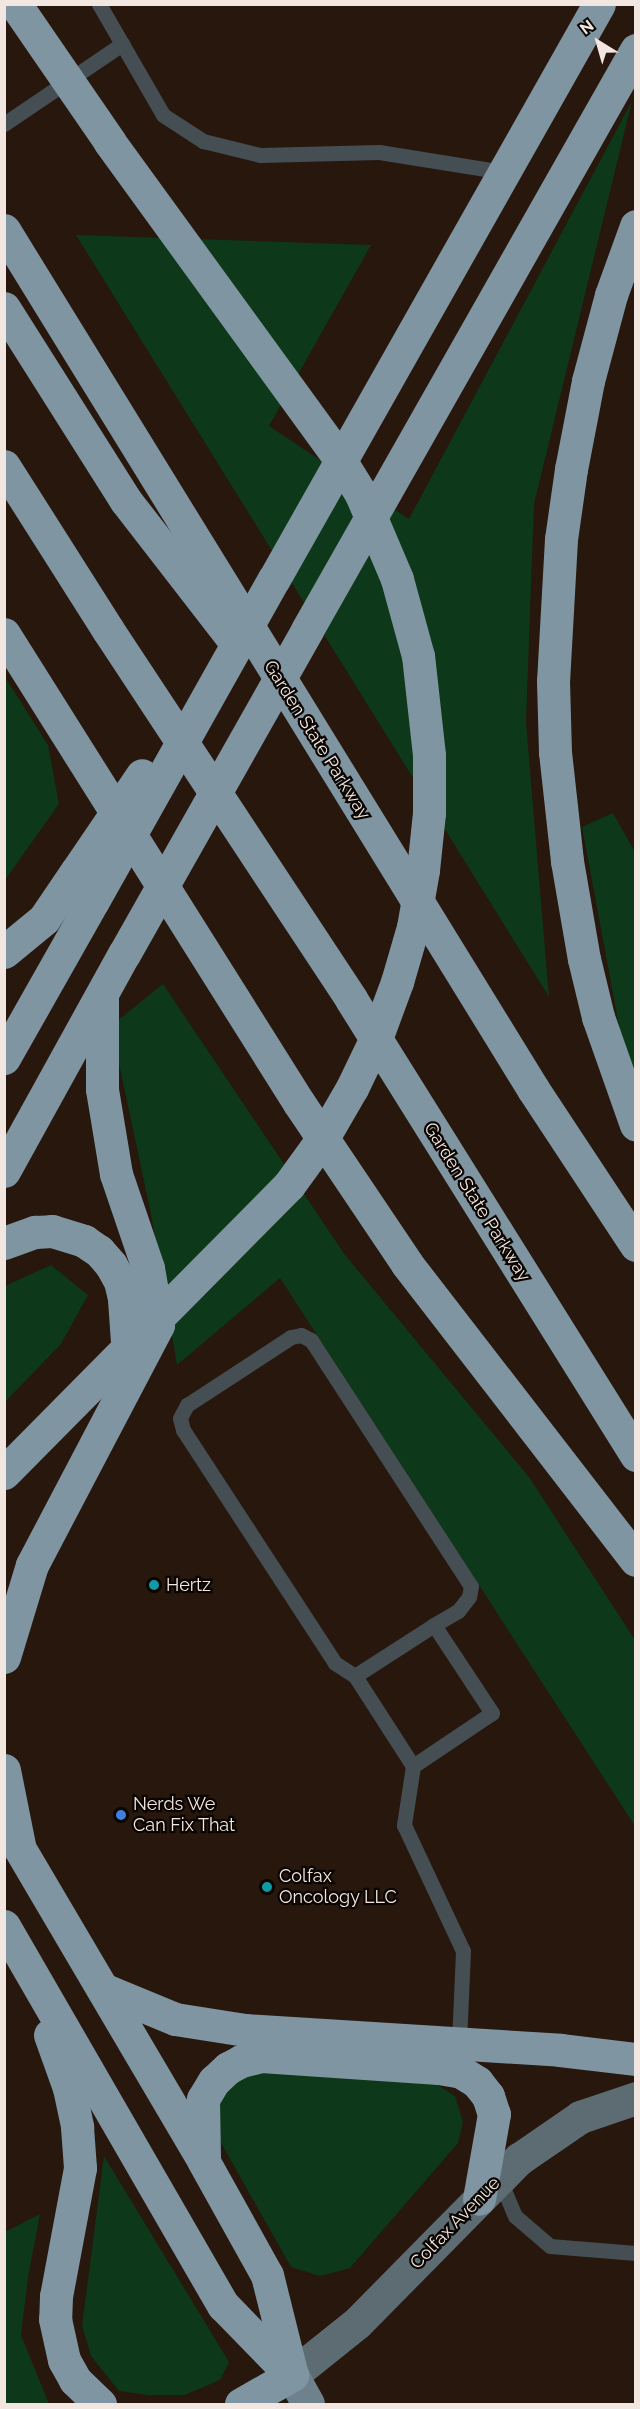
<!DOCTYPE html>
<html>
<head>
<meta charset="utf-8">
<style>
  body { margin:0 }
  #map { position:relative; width:640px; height:2409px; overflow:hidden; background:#27170d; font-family:Raleway,sans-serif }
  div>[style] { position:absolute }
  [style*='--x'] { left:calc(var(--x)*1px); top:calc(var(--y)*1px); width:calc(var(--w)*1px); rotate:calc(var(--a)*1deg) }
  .green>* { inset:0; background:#0d3819 }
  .lane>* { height:15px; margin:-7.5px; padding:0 7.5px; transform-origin:7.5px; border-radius:7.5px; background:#454e53 }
  .secondary>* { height:33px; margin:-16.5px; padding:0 16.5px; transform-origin:16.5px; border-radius:16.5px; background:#5d6b73 }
  .primary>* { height:33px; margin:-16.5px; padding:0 16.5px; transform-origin:16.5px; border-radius:16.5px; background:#6f818c }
  .highway>* { height:33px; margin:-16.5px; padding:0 16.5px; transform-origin:16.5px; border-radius:16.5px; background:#7f95a2 }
  .highway-bridge>* { height:33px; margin:-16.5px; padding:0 16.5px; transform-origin:16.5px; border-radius:16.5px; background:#7f95a2 }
  .dots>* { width:16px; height:16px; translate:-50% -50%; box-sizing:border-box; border:3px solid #0b0502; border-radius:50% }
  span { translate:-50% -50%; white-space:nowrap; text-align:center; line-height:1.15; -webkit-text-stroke:4.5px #0b0502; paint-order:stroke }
  .street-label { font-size:18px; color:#f2e6e0 }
  .poi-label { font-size:18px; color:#f2e6e0 }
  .left { translate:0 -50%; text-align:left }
  .frame { position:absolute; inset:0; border:6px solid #f2e6e0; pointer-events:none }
  .north { position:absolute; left:568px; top:12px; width:60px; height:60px; -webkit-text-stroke:4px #0b0502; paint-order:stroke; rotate:323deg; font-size:16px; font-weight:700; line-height:24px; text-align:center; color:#f2e6e0 }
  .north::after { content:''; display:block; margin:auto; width:21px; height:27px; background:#f2e6e0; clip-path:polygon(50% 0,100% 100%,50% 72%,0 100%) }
</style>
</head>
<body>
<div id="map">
  <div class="green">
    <i style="clip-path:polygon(632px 101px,534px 504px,526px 722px,549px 997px,76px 235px,371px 245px,269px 426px,409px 519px)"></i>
    <i style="clip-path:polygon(5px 677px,48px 745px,59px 804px,5px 880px)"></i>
    <i style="clip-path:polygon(613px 813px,635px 852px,635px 1074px,624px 1053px,582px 827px)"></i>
    <i style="clip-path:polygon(163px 984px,345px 1255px,529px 1477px,635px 1640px,635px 1826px,280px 1278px,177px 1365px,151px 1214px,111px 1026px)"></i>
    <i style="clip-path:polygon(51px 1265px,88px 1295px,61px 1344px,5px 1402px,5px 1286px)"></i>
    <i style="clip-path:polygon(257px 2068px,433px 2082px,455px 2096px,463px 2122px,458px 2143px,350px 2268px,320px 2276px,291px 2267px,211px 2125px,228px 2079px)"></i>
    <i style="clip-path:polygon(104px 2156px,229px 2362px,220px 2380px,185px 2395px,148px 2395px,119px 2391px,91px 2356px,82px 2326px)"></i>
    <i style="clip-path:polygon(40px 2214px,28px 2278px,21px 2335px,49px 2404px,5px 2404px,5px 2232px)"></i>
  </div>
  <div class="lane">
    <i style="--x:99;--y:4;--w:128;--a:60"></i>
    <i style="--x:163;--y:115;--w:48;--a:33"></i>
    <i style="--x:203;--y:141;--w:59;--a:13.8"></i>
    <i style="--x:260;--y:155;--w:119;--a:-1.4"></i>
    <i style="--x:379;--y:152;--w:127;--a:9.1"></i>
    <i style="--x:4;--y:124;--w:143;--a:-34.1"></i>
    <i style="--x:355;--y:1676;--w:24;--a:-147"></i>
    <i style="--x:335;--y:1663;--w:278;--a:-123.1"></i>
    <i style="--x:183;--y:1430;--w:12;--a:-104"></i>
    <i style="--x:180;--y:1418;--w:15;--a:-62"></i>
    <i style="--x:187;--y:1405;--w:124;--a:-33.2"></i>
    <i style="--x:291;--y:1337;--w:10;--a:-11"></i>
    <i style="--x:301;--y:1335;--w:11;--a:27"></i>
    <i style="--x:311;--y:1340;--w:293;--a:57"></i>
    <i style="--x:471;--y:1586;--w:11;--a:100"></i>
    <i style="--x:469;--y:1597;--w:18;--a:128"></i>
    <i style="--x:458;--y:1611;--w:28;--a:150"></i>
    <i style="--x:413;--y:1766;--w:95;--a:-33.9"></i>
    <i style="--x:492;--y:1713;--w:105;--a:-123.4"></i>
    <i style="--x:434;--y:1625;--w:94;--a:147.2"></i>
    <i style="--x:355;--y:1676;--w:107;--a:57.2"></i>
    <i style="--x:413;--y:1766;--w:60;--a:98.7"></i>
    <i style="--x:404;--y:1825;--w:139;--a:64.9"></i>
    <i style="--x:463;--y:1951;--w:93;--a:92.5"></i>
    <i style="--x:499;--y:2178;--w:41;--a:67.2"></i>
    <i style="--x:515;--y:2216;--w:46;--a:40.6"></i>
    <i style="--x:550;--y:2246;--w:86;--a:4.7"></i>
  </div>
  <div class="secondary">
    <i style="--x:292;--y:2375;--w:83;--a:-38.7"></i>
    <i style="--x:357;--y:2323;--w:231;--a:-45.4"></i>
    <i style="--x:519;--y:2159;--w:74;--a:-34.5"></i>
    <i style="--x:580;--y:2117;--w:59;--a:-18.7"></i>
  </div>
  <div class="primary">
    <i style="--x:292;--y:2375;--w:33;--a:61"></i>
  </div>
  <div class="highway">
    <i style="--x:636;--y:226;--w:73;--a:109.9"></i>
    <i style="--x:611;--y:295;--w:89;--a:105"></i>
    <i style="--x:588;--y:381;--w:90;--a:100.9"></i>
    <i style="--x:571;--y:469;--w:71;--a:98.1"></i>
    <i style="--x:561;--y:539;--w:142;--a:93.2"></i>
    <i style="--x:553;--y:681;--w:71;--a:88.4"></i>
    <i style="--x:555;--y:752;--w:110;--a:83.7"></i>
    <i style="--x:567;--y:861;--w:99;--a:80.2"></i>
    <i style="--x:584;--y:959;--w:60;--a:76.4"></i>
    <i style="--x:598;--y:1017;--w:114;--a:70.6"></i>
    <i style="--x:4;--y:230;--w:1009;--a:58.37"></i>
    <i style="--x:533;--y:1089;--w:187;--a:56.6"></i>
    <i style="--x:4;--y:308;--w:228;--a:57.7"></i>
    <i style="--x:126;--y:501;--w:175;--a:52.2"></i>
    <i style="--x:4;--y:466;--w:194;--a:57.6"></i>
    <i style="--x:108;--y:630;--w:442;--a:56.6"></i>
    <i style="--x:351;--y:999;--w:538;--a:57.99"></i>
    <i style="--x:274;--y:579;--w:660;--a:-60.52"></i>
    <i style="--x:307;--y:630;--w:667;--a:-60.44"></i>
    <i style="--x:4;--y:634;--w:554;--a:57.83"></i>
    <i style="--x:299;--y:1103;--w:194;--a:56.1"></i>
    <i style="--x:407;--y:1264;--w:374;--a:52.3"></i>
    <i style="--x:4;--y:952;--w:52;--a:-39.5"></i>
    <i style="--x:44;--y:919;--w:57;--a:-55.8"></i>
    <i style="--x:4;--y:1058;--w:180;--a:-60.5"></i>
    <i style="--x:4;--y:1171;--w:248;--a:-61.1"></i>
    <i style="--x:4;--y:1243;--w:33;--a:-20"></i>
    <i style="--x:35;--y:1232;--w:17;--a:-3"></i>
    <i style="--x:52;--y:1231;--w:34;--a:17"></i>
    <i style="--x:84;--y:1241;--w:18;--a:34"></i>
    <i style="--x:99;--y:1251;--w:18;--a:49"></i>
    <i style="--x:111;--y:1265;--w:18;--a:61"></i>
    <i style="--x:120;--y:1281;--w:18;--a:77"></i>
    <i style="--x:124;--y:1299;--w:72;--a:86"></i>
    <i style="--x:4;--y:1657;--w:96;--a:-73.1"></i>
    <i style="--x:32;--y:1565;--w:271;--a:-62.3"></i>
    <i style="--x:158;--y:1325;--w:58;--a:-100"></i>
    <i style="--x:148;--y:1268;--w:99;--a:-108.8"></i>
    <i style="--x:116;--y:1174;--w:86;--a:-99.4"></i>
    <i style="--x:102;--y:1089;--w:93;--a:-90"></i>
    <i style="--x:4;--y:1770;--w:76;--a:78.7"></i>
    <i style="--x:4;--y:1822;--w:394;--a:59.5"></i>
    <i style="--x:204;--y:2162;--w:129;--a:60.9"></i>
    <i style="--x:267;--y:2275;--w:103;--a:76"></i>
    <i style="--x:4;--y:1926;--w:438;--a:60"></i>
    <i style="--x:223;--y:2305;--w:96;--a:45.8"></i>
    <i style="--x:105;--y:1990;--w:76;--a:22.5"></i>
    <i style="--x:175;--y:2019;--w:71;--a:8.9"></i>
    <i style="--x:245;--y:2030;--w:316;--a:3.6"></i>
    <i style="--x:560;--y:2050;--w:77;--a:6.8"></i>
    <i style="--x:50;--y:2035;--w:56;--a:70.3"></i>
    <i style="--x:69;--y:2088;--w:40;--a:78"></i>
    <i style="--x:77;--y:2127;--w:41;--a:85.8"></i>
    <i style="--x:80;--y:2168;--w:130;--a:100.6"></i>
    <i style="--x:56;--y:2296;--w:23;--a:92"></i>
    <i style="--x:55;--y:2319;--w:42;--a:77.6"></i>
    <i style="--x:64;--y:2360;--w:23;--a:61"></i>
    <i style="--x:75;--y:2380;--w:35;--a:44"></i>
    <i style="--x:204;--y:2157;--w:58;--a:-91"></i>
    <i style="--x:203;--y:2099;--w:21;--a:-59"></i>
    <i style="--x:214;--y:2081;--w:19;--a:-43"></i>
    <i style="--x:228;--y:2068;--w:15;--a:-28"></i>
    <i style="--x:241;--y:2061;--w:21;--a:-14"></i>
    <i style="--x:261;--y:2056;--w:178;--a:3.9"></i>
    <i style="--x:439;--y:2068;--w:22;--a:10"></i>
    <i style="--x:461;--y:2072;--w:19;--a:32"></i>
    <i style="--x:477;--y:2082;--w:18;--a:52"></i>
    <i style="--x:488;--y:2096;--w:19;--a:72"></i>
    <i style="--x:494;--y:2114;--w:86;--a:100"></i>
    <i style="--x:241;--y:2404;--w:59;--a:-29.6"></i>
  </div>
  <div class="highway-bridge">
    <i style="--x:76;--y:872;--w:117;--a:-55.8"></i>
    <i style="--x:93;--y:901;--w:369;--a:-60.7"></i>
    <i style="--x:124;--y:954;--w:372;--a:-60.5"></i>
    <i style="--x:4;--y:1473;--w:405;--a:-45.3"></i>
    <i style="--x:289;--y:1185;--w:58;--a:-54.1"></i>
    <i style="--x:323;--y:1138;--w:58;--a:-59.9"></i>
    <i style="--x:352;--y:1088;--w:58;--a:-64.3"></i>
    <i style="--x:377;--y:1036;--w:58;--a:-69.7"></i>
    <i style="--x:397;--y:982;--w:57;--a:-73.8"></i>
    <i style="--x:413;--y:927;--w:58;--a:-80"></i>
    <i style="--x:423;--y:870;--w:57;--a:-84"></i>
    <i style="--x:429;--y:813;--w:58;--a:-90"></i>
    <i style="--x:429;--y:755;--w:100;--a:-96.3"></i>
    <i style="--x:418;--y:656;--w:80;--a:-105.3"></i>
    <i style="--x:397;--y:579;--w:92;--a:-113"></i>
    <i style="--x:361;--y:494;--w:46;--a:-121.6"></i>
    <i style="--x:337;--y:455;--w:387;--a:-126"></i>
    <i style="--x:110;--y:142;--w:168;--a:-124.5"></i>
  </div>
  <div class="dots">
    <i style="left:154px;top:1585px;background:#0f9aa8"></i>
    <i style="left:121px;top:1815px;background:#3f7fe0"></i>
    <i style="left:267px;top:1887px;background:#0f9aa8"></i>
  </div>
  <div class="street-label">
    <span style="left:317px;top:740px;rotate:58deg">Garden State Parkway</span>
    <span style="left:477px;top:1202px;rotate:58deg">Garden State Parkway</span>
    <span style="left:455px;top:2223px;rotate:-46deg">Colfax Avenue</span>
  </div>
  <div class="poi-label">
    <span class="left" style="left:166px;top:1585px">Hertz</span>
    <span class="left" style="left:133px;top:1815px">Nerds We<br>Can Fix That</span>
    <span class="left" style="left:279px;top:1887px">Colfax<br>Oncology LLC</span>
  </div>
  <div class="frame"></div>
  <div class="north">N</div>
</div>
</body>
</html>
